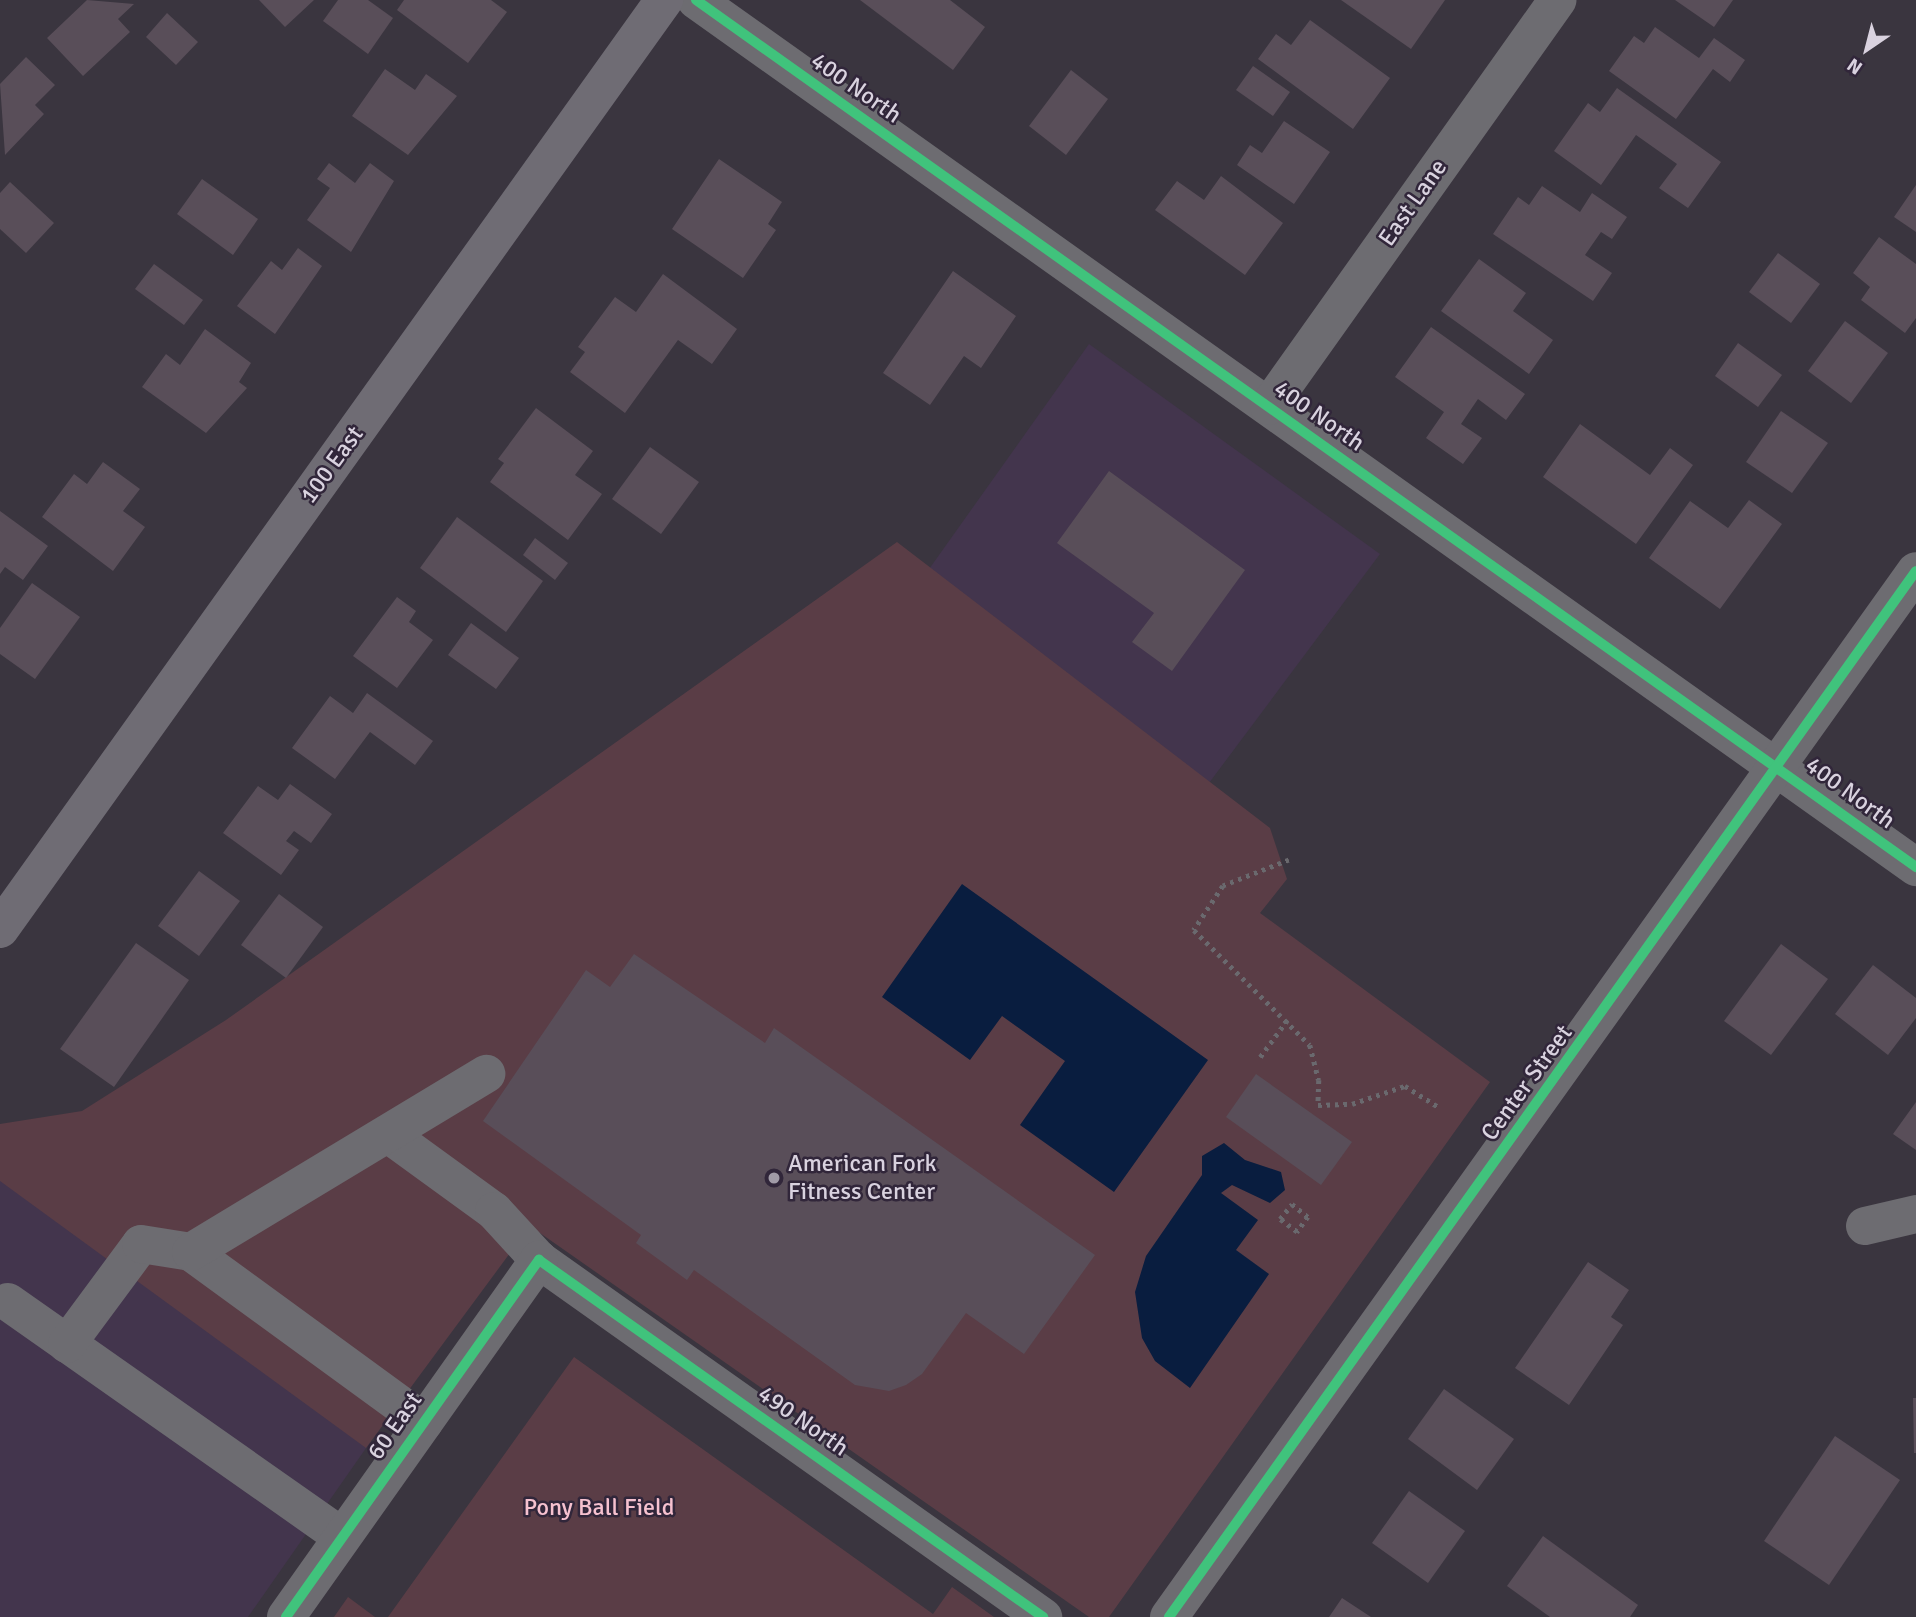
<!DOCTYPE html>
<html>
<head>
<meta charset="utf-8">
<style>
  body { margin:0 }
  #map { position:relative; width:1916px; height:1617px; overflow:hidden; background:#3a353f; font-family:Signika,sans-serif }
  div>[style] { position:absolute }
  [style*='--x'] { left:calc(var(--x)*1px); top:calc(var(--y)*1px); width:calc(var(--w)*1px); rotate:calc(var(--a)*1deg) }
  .built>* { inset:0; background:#43354d }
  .green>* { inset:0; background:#5a3d46 }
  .water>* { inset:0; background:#091d3f }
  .building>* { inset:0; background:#594e59 }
  .path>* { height:4.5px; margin-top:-2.25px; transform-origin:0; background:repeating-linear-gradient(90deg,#6a696e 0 3.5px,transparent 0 8.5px) }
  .minor>* { height:38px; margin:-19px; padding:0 19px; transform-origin:19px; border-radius:19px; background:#6d6c71 }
  .major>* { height:38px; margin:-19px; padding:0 19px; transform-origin:19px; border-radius:19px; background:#6f6c74 }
  .cycleway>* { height:10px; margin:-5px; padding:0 5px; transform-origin:5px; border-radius:5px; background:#40c37c }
  .dots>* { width:19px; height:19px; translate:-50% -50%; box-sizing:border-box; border:4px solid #31263a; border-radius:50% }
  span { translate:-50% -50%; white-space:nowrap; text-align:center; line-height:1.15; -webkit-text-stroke:5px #31263a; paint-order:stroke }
  .street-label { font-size:24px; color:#d9d2df }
  .poi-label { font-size:24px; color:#d9d2df }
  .left { translate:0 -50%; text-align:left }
  .park-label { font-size:24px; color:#f6c1cf }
  .north { position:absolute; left:1832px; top:14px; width:70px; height:70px; -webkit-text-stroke:5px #31263a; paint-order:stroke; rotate:215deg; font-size:19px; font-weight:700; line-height:28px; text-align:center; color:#d9d2df }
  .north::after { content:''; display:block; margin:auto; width:24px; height:32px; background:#d9d2df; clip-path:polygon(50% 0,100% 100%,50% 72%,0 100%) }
</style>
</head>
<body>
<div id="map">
  <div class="built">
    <i style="clip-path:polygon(1089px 344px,1380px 554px,1209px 783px,922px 579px)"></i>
    <i style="clip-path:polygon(0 1179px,371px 1441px,248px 1617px,0 1617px)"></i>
  </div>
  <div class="green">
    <i style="clip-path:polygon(897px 542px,1270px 828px,1287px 879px,1260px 913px,1490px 1082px,1109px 1617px,1089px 1617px,530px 1226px,366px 1448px,0 1181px,0 1124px,82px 1111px,226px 1020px)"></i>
    <i style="clip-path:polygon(574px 1357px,933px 1614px,952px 1587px,994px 1617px,388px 1617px)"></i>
    <i style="clip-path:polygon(348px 1597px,375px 1617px,334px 1617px)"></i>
  </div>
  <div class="water">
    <i style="clip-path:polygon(962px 884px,1208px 1060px,1114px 1192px,1020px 1125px,1065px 1061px,1002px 1016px,970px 1060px,882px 997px)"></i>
    <i style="clip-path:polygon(1224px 1143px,1245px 1160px,1281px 1172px,1285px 1190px,1270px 1203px,1232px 1185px,1221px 1193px,1258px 1220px,1236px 1250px,1269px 1274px,1190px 1388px,1155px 1361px,1142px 1338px,1135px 1292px,1146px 1256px,1202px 1175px,1202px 1156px)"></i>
  </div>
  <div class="building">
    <i style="clip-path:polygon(87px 0,134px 4px,118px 19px,130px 32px,83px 76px,47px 38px)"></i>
    <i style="clip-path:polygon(259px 0,314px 0,285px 27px)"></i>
    <i style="clip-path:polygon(338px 0,368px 0,393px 18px,368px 54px,323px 21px)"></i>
    <i style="clip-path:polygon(404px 0,491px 0,507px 12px,468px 63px,397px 10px)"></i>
    <i style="clip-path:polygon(860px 0,950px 0,985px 27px,953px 70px)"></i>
    <i style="clip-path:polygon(1341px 0,1445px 0,1411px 49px)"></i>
    <i style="clip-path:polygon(1675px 0,1733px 0,1714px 27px)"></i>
    <i style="clip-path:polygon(167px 13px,198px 42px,176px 65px,146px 37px)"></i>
    <i style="clip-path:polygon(1310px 20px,1390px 78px,1353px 129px,1258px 59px,1276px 34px,1291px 45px)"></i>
    <i style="clip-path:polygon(1655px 27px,1699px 58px,1714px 38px,1745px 60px,1730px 82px,1713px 69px,1676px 119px,1609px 71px,1634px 36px,1644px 43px)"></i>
    <i style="clip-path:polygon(26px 57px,55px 85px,35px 105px,44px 114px,5px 155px,0 84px)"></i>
    <i style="clip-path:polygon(1253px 66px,1290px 92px,1273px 116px,1236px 90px)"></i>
    <i style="clip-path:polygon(385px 69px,415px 90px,426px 74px,457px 96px,408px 155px,352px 116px)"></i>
    <i style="clip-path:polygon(1071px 70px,1108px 99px,1066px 155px,1029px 126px)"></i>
    <i style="clip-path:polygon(1617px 88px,1721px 162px,1688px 208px,1659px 188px,1677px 164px,1636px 135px,1601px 185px,1554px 151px,1588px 103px,1600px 112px)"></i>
    <i style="clip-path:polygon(1284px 121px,1330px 152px,1294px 204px,1237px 165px,1250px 145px,1262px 153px)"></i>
    <i style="clip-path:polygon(719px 159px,782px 202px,768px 224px,776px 230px,743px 278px,672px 229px)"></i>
    <i style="clip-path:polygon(329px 163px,355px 183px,370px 163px,394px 181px,351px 252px,307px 220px,330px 188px,317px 179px)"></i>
    <i style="clip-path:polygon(1221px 176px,1283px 223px,1245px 275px,1155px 210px,1177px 181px,1204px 200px)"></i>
    <i style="clip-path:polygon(202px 179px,258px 219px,233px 255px,177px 214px)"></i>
    <i style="clip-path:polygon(10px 182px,54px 223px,26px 253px,0 229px,0 193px)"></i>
    <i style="clip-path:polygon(1916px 185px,1916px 232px,1894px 217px)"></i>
    <i style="clip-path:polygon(1542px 186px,1580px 212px,1592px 193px,1627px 217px,1612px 239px,1601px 232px,1585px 255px,1612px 273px,1593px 301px,1493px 234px,1518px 197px,1529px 205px)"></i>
    <i style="clip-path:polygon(1879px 237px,1916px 264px,1916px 318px,1905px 333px,1861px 300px,1870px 287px,1853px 273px)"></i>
    <i style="clip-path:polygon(298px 248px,322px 266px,275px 334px,237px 306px,271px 261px,282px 270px)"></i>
    <i style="clip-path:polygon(1778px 253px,1820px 284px,1791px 323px,1749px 292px)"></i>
    <i style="clip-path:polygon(1479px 259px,1526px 293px,1513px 311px,1553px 340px,1529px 374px,1441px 311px)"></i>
    <i style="clip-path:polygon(154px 264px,203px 300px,184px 325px,135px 289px)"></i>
    <i style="clip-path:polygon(953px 271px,1016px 316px,981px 368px,964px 356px,930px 405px,883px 373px)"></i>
    <i style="clip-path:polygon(663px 274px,737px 329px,712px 364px,678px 340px,625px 413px,570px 372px,585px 352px,578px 347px,615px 297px,636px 312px)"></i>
    <i style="clip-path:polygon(1845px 321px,1888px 353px,1851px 403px,1808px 371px)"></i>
    <i style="clip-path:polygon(1431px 327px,1525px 394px,1506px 420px,1478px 399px,1461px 424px,1482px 438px,1463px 464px,1426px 438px,1444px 412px,1395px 377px)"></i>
    <i style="clip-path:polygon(205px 329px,251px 363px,239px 382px,247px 388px,206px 433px,142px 387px,166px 354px,180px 365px)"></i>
    <i style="clip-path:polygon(1738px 343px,1782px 375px,1758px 407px,1715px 376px)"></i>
    <i style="clip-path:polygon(536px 408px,593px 451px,575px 475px,602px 494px,568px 540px,490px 482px,504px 463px,498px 459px)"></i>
    <i style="clip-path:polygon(1781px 411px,1828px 443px,1792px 493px,1746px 462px)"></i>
    <i style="clip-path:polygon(1580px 424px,1650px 475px,1670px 448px,1693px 465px,1636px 544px,1543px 477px)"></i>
    <i style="clip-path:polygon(650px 447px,699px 482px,661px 534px,612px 499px)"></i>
    <i style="clip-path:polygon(103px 462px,140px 489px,123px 511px,145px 527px,113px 571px,42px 517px,74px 474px,87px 484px)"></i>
    <i style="clip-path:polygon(1109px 471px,1245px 570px,1172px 671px,1132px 642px,1154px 613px,1057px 543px)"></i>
    <i style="clip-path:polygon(1749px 500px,1782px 524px,1720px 609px,1649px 558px,1690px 501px,1728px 528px)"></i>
    <i style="clip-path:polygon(0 511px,48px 546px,23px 580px,5px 567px,0 574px)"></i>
    <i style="clip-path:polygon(457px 517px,543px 581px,506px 632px,420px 568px)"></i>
    <i style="clip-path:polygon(535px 538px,568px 563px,555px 580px,523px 555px)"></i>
    <i style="clip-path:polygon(32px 583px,80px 617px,35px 679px,0 654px,0 628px)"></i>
    <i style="clip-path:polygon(397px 597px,416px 611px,409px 622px,433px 640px,397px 688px,353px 656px)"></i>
    <i style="clip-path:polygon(471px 623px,519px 658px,496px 689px,448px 655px)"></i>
    <i style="clip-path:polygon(367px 693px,433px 741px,415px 765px,370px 732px,335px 779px,292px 748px,330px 696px,353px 713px)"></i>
    <i style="clip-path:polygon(290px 784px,332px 814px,311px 843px,294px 831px,286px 841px,299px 850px,281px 875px,223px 833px,258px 786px,278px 800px)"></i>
    <i style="clip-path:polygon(199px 871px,240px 901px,199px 956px,158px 926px)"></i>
    <i style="clip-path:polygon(279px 894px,323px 927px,286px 978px,241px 945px)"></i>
    <i style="clip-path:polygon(136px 943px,189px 980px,114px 1087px,60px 1049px)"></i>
    <i style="clip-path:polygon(1781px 944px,1828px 979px,1771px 1055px,1724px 1021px)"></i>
    <i style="clip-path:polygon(634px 954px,765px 1043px,774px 1028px,1095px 1255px,1024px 1354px,966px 1313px,922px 1374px,906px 1385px,889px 1391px,855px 1385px,694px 1270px,687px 1280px,636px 1243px,641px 1235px,483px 1121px,586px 970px,610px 987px)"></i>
    <i style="clip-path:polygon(1873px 965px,1916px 998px,1916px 1018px,1888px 1055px,1835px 1014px)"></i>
    <i style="clip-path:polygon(1256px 1074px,1352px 1142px,1321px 1185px,1226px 1117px)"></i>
    <i style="clip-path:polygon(1916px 1102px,1916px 1150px,1893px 1134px)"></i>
    <i style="clip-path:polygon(1588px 1262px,1629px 1290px,1611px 1317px,1623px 1325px,1569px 1405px,1515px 1368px)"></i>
    <i style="clip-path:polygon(1444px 1389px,1514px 1439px,1477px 1490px,1408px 1439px)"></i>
    <i style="clip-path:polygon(1913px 1398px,1916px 1398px,1916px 1453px,1914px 1453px)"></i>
    <i style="clip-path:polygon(1835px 1436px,1900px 1480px,1829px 1585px,1764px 1541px)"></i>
    <i style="clip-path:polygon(1409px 1491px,1465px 1531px,1428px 1583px,1372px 1543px)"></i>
    <i style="clip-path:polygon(1543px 1536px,1638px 1605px,1630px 1617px,1550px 1617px,1507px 1586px)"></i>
    <i style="clip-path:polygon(1342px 1598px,1371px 1617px,1329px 1617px)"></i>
  </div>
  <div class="path">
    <i style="--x:1289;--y:860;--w:71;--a:158.5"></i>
    <i style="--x:1223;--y:886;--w:53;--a:123.4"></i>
    <i style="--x:1194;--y:930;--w:163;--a:44.8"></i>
    <i style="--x:1310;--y:1045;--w:36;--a:76"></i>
    <i style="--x:1319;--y:1080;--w:25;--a:92"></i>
    <i style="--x:1318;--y:1105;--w:34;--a:-2"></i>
    <i style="--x:1352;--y:1104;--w:56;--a:-18.8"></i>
    <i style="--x:1405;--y:1086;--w:38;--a:32"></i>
    <i style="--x:1260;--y:1057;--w:47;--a:-53.6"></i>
    <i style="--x:1292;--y:1204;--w:21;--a:39"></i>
    <i style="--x:1308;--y:1217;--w:19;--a:126"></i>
    <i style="--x:1297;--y:1232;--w:21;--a:-143"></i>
    <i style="--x:1280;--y:1219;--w:19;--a:-51"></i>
  </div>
  <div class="minor">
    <i style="--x:696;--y:0;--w:1497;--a:35.4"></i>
    <i style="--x:1269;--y:406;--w:498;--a:-54.6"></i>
    <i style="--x:388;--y:1134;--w:131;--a:36"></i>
    <i style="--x:494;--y:1211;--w:67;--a:47.4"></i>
    <i style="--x:539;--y:1260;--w:618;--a:35.31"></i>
    <i style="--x:1865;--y:1226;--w:52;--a:-13.2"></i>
    <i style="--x:8;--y:1302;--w:408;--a:35.1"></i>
    <i style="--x:67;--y:1344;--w:124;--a:-53.5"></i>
    <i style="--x:141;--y:1244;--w:51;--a:9.1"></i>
    <i style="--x:424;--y:1422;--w:288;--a:-143.9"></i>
    <i style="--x:191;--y:1252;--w:345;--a:-31.1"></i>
    <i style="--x:286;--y:1617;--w:438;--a:-54.7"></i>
    <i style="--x:1169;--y:1617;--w:1285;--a:-54.47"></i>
  </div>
  <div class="major">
    <i style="--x:0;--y:929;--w:1142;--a:-54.44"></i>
  </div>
  <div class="cycleway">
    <i style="--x:696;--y:0;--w:1497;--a:35.4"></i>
    <i style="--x:286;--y:1617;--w:438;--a:-54.7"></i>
    <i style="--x:539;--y:1260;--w:618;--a:35.31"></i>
    <i style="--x:1169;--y:1617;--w:1285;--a:-54.47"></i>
  </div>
  <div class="dots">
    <i style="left:774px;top:1178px;background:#a19ba7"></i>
  </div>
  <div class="street-label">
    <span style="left:856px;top:88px;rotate:35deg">400 North</span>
    <span style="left:1413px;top:203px;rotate:-55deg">East Lane</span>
    <span style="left:1319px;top:416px;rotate:35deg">400 North</span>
    <span style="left:332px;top:465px;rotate:-54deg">100 East</span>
    <span style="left:1850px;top:793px;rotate:36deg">400 North</span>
    <span style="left:1527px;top:1083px;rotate:-54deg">Center Street</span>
    <span style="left:803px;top:1421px;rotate:35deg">490 North</span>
    <span style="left:395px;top:1426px;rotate:-55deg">60 East</span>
  </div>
  <div class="poi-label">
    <span class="left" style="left:788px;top:1178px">American Fork<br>Fitness Center</span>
  </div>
  <div class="park-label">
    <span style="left:599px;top:1508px">Pony Ball Field</span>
  </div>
  <div class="north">N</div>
</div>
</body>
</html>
